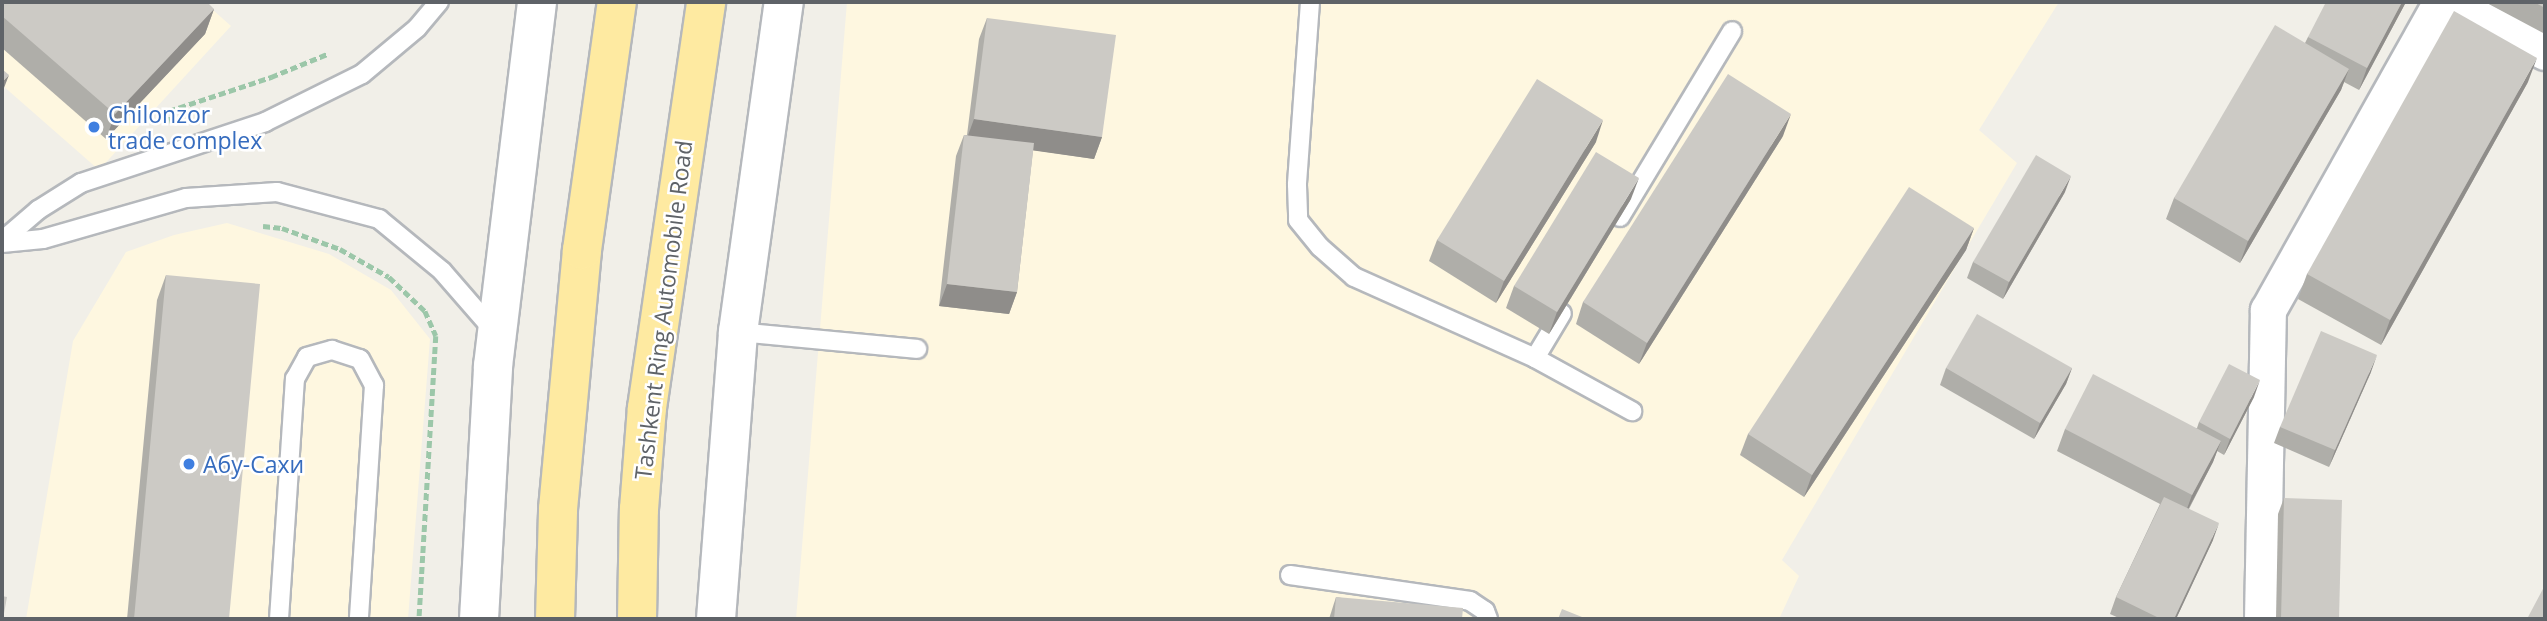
<!DOCTYPE html>
<html>
<head>
<meta charset="utf-8">
<style>
  body { margin:0 }
  #map { position:relative; width:2547px; height:621px; overflow:hidden; background:#f1efe8; font-family:"Open Sans",sans-serif }
  div>[style] { position:absolute }
  [style*='--x'] { left:calc(var(--x)*1px); top:calc(var(--y)*1px); width:calc(var(--w)*1px); rotate:calc(var(--a)*1deg) }
  .commercial>* { inset:0; background:#fef7e0 }
  .path>* { height:4.5px; margin-top:-2.25px; transform-origin:0; background:repeating-linear-gradient(90deg,#9cc7a9 0 7px,transparent 0 10.5px) }
  .roads { filter:drop-shadow(2px 0 #b5b8bc) drop-shadow(-2px 0 #b5b8bc) drop-shadow(0 2px #b5b8bc) drop-shadow(0 -2px #b5b8bc) }
  .service>* { height:18px; margin:-9px; padding:0 9px; transform-origin:9px; border-radius:9px; background:#fff }
  .minor>* { height:35px; margin:-17.5px; padding:0 17.5px; transform-origin:17.5px; border-radius:17.5px; background:#fff }
  .tertiary>* { height:38px; margin:-19px; padding:0 19px; transform-origin:19px; border-radius:19px; background:#fff }
  .trunk>* { height:38px; margin:-19px; padding:0 19px; transform-origin:19px; border-radius:19px; background:#feeaa1 }
  .wall>* { inset:0; background:#afaea9 }
  .shaded-wall>* { inset:0; background:#8f8d8a }
  .building>* { inset:0; background:#cccac5 }
  .dots>* { width:19px; height:19px; translate:-50% -50%; box-sizing:border-box; border:4px solid #fff; border-radius:50% }
  span { translate:-50% -50%; white-space:nowrap; text-align:center; line-height:1.15; -webkit-text-stroke:5px #fff; paint-order:stroke }
  .shop-label { font-size:23px; color:#366cbe }
  .left { translate:0 -50%; text-align:left }
  .street-label { font-size:23px; color:#5f6368 }
  .frame { position:absolute; inset:0; border:4px solid #5f6368; pointer-events:none }
</style>
</head>
<body>
<div id="map">
  <div class="commercial">
    <i style="clip-path:polygon(2px 2px,204px 2px,231px 26px,99px 170px,2px 85px)"></i>
    <i style="clip-path:polygon(847px 2px,2059px 2px,1979px 130px,2017px 163px,1782px 560px,1799px 576px,1779px 619px,796px 619px)"></i>
    <i style="clip-path:polygon(227px 223px,329px 254px,391px 290px,430px 339px,408px 619px,26px 619px,73px 341px,126px 252px,174px 235px)"></i>
  </div>
  <div class="path">
    <i style="--x:172;--y:123;--w:12;--a:-104"></i>
    <i style="--x:169;--y:111;--w:108;--a:-18.4"></i>
    <i style="--x:271;--y:77;--w:61;--a:-22.3"></i>
    <i style="--x:263;--y:226;--w:19;--a:6"></i>
    <i style="--x:282;--y:228;--w:62;--a:19.9"></i>
    <i style="--x:340;--y:249;--w:56;--a:29.7"></i>
    <i style="--x:389;--y:277;--w:50;--a:43.4"></i>
    <i style="--x:425;--y:311;--w:27;--a:66"></i>
    <i style="--x:436;--y:336;--w:284;--a:93.4"></i>
  </div>
  <div class="roads">
    <div class="service">
      <i style="--x:1310;--y:2;--w:183;--a:94.1"></i>
      <i style="--x:1297;--y:185;--w:35;--a:88"></i>
      <i style="--x:1298;--y:220;--w:35;--a:51"></i>
      <i style="--x:1320;--y:247;--w:45;--a:41.4"></i>
      <i style="--x:1354;--y:277;--w:198;--a:24.1"></i>
      <i style="--x:1535;--y:358;--w:111;--a:28.7"></i>
      <i style="--x:1620;--y:217;--w:217;--a:-58.9"></i>
      <i style="--x:2;--y:241;--w:48;--a:-40.7"></i>
      <i style="--x:38;--y:210;--w:51;--a:-32.1"></i>
      <i style="--x:81;--y:183;--w:194;--a:-18.3"></i>
      <i style="--x:265;--y:122;--w:108;--a:-26.3"></i>
      <i style="--x:362;--y:74;--w:72;--a:-39.9"></i>
      <i style="--x:417;--y:28;--w:34;--a:-50"></i>
      <i style="--x:2;--y:243;--w:41;--a:-5.6"></i>
      <i style="--x:43;--y:239;--w:149;--a:-16"></i>
      <i style="--x:186;--y:198;--w:91;--a:-3.8"></i>
      <i style="--x:277;--y:192;--w:106;--a:14.8"></i>
      <i style="--x:379;--y:219;--w:82;--a:39.5"></i>
      <i style="--x:442;--y:271;--w:81;--a:49"></i>
      <i style="--x:738;--y:332;--w:180;--a:5.4"></i>
      <i style="--x:1535;--y:358;--w:52;--a:-59"></i>
      <i style="--x:1290;--y:575;--w:182;--a:8.2"></i>
      <i style="--x:1470;--y:601;--w:18;--a:34"></i>
      <i style="--x:1485;--y:611;--w:9;--a:69"></i>
      <i style="--x:279;--y:619;--w:241;--a:-86.2"></i>
      <i style="--x:295;--y:379;--w:25;--a:-61"></i>
      <i style="--x:307;--y:357;--w:26;--a:-16"></i>
      <i style="--x:332;--y:350;--w:29;--a:18"></i>
      <i style="--x:360;--y:359;--w:30;--a:62"></i>
      <i style="--x:374;--y:385;--w:234;--a:93.7"></i>
    </div>
    <div class="minor">
      <i style="--x:2448;--y:2;--w:109;--a:27.3"></i>
      <i style="--x:2262;--y:619;--w:309;--a:-88.9"></i>
      <i style="--x:2268;--y:310;--w:353;--a:-60.7"></i>
    </div>
    <div class="tertiary">
      <i style="--x:479;--y:619;--w:253;--a:-86.8"></i>
      <i style="--x:493;--y:366;--w:367;--a:-83.1"></i>
      <i style="--x:716;--y:619;--w:288;--a:-85.6"></i>
      <i style="--x:738;--y:332;--w:333;--a:-82.1"></i>
    </div>
    <div class="trunk">
      <i style="--x:555;--y:619;--w:110;--a:-88.4"></i>
      <i style="--x:558;--y:509;--w:260;--a:-84.7"></i>
      <i style="--x:582;--y:250;--w:250;--a:-82"></i>
      <i style="--x:637;--y:619;--w:110;--a:-89"></i>
      <i style="--x:639;--y:509;--w:101;--a:-85.5"></i>
      <i style="--x:647;--y:408;--w:410;--a:-81.7"></i>
    </div>
  </div>
  <div class="wall">
    <i style="clip-path:polygon(2px 2px,214px 9px,205px 34px,106px 139px,2px 48px)"></i>
    <i style="clip-path:polygon(2406px 2px,2359px 90px,2344px 82px,2341px 90px,2240px 263px,2166px 219px,2174px 198px,2305px 43px,2308px 37px)"></i>
    <i style="clip-path:polygon(2485px 2px,2545px 2px,2545px 34px)"></i>
    <i style="clip-path:polygon(987px 18px,1102px 137px,1094px 159px,1033px 150px,1017px 292px,1009px 314px,939px 306px,956px 156px,964px 135px,967px 135px,979px 39px)"></i>
    <i style="clip-path:polygon(2528px 82px,2381px 345px,2298px 299px,2307px 274px)"></i>
    <i style="clip-path:polygon(1783px 136px,1639px 364px,1576px 324px,1583px 302px)"></i>
    <i style="clip-path:polygon(1596px 142px,1496px 303px,1429px 261px,1437px 240px)"></i>
    <i style="clip-path:polygon(2065px 192px,2003px 299px,1967px 278px,1973px 262px)"></i>
    <i style="clip-path:polygon(1631px 199px,1549px 334px,1506px 308px,1514px 286px)"></i>
    <i style="clip-path:polygon(1974px 228px,1966px 250px,1804px 497px,1740px 455px,1748px 434px)"></i>
    <i style="clip-path:polygon(166px 275px,229px 619px,127px 619px,157px 300px)"></i>
    <i style="clip-path:polygon(1946px 368px,2072px 368px,2066px 384px,2034px 439px,1940px 385px)"></i>
    <i style="clip-path:polygon(2371px 372px,2329px 467px,2274px 443px,2280px 427px)"></i>
    <i style="clip-path:polygon(2254px 397px,2224px 455px,2217px 451px,2213px 462px,2189px 509px,2213px 540px,2176px 619px,2121px 619px,2110px 614px,2116px 597px,2160px 504px,2057px 451px,2065px 429px,2197px 428px,2199px 422px)"></i>
    <i style="clip-path:polygon(2284px 498px,2339px 619px,2276px 619px,2278px 514px)"></i>
    <i style="clip-path:polygon(1336px 597px,1462px 619px,1329px 619px)"></i>
  </div>
  <div class="shaded-wall">
    <i style="clip-path:polygon(2402px 2px,2406px 2px,2359px 90px,2367px 68px)"></i>
    <i style="clip-path:polygon(214px 9px,205px 34px,106px 139px,115px 114px)"></i>
    <i style="clip-path:polygon(2537px 58px,2528px 82px,2381px 345px,2390px 320px)"></i>
    <i style="clip-path:polygon(2349px 69px,2341px 90px,2240px 263px,2248px 241px)"></i>
    <i style="clip-path:polygon(9px 75px,2px 93px,2px 82px)"></i>
    <i style="clip-path:polygon(1791px 114px,1783px 136px,1639px 364px,1647px 343px)"></i>
    <i style="clip-path:polygon(974px 119px,1102px 137px,1094px 159px,966px 141px)"></i>
    <i style="clip-path:polygon(1603px 120px,1596px 142px,1496px 303px,1504px 281px)"></i>
    <i style="clip-path:polygon(2071px 176px,2065px 192px,2003px 299px,2009px 282px)"></i>
    <i style="clip-path:polygon(1639px 178px,1631px 199px,1549px 334px,1557px 312px)"></i>
    <i style="clip-path:polygon(1974px 228px,1966px 250px,1804px 497px,1812px 475px)"></i>
    <i style="clip-path:polygon(947px 284px,1017px 292px,1009px 314px,939px 306px)"></i>
    <i style="clip-path:polygon(2377px 355px,2371px 372px,2329px 467px,2335px 450px)"></i>
    <i style="clip-path:polygon(2072px 368px,2066px 384px,2034px 439px,2040px 423px)"></i>
    <i style="clip-path:polygon(2260px 380px,2254px 397px,2224px 455px,2230px 439px)"></i>
    <i style="clip-path:polygon(2221px 441px,2213px 462px,2184px 517px,2192px 495px)"></i>
    <i style="clip-path:polygon(2219px 523px,2213px 540px,2176px 619px,2174px 619px)"></i>
  </div>
  <div class="building">
    <i style="clip-path:polygon(2px 2px,207px 2px,214px 9px,115px 114px,2px 16px)"></i>
    <i style="clip-path:polygon(2326px 2px,2402px 2px,2367px 68px,2308px 37px)"></i>
    <i style="clip-path:polygon(2534px 2px,2545px 2px,2545px 8px)"></i>
    <i style="clip-path:polygon(2454px 11px,2537px 58px,2390px 320px,2307px 274px)"></i>
    <i style="clip-path:polygon(987px 18px,1116px 35px,1102px 137px,974px 119px)"></i>
    <i style="clip-path:polygon(2275px 25px,2349px 69px,2248px 241px,2174px 198px)"></i>
    <i style="clip-path:polygon(2px 69px,9px 75px,2px 82px)"></i>
    <i style="clip-path:polygon(1728px 74px,1791px 114px,1647px 343px,1583px 302px)"></i>
    <i style="clip-path:polygon(1537px 79px,1603px 120px,1504px 281px,1437px 240px)"></i>
    <i style="clip-path:polygon(964px 135px,1034px 143px,1017px 292px,947px 284px)"></i>
    <i style="clip-path:polygon(1596px 152px,1639px 178px,1557px 312px,1514px 286px)"></i>
    <i style="clip-path:polygon(2036px 155px,2071px 176px,2009px 282px,1973px 262px)"></i>
    <i style="clip-path:polygon(1909px 187px,1974px 228px,1812px 475px,1748px 434px)"></i>
    <i style="clip-path:polygon(166px 275px,260px 284px,229px 619px,134px 619px)"></i>
    <i style="clip-path:polygon(1977px 314px,2072px 368px,2040px 423px,1946px 368px)"></i>
    <i style="clip-path:polygon(2321px 331px,2377px 355px,2335px 450px,2280px 427px)"></i>
    <i style="clip-path:polygon(2229px 364px,2260px 380px,2230px 439px,2199px 422px)"></i>
    <i style="clip-path:polygon(2093px 374px,2221px 441px,2192px 495px,2065px 429px)"></i>
    <i style="clip-path:polygon(2164px 497px,2219px 523px,2174px 619px,2161px 619px,2116px 597px)"></i>
    <i style="clip-path:polygon(2284px 498px,2342px 500px,2339px 619px,2281px 619px)"></i>
    <i style="clip-path:polygon(2545px 585px,2545px 619px,2527px 619px)"></i>
    <i style="clip-path:polygon(2px 596px,7px 597px,3px 619px,2px 619px)"></i>
    <i style="clip-path:polygon(1336px 597px,1463px 608px,1462px 619px,1334px 619px)"></i>
    <i style="clip-path:polygon(1562px 609px,1587px 619px,1558px 619px)"></i>
  </div>
  <div class="dots">
    <i style="left:94px;top:127px;background:#3f7fe0"></i>
    <i style="left:189px;top:464px;background:#3f7fe0"></i>
  </div>
  <div class="shop-label">
    <span class="left" style="left:108px;top:127px">Chilonzor<br>trade complex</span>
    <span class="left" style="left:203px;top:464px">Абу-Сахи</span>
  </div>
  <div class="street-label">
    <span style="left:663px;top:310px;rotate:-83deg">Tashkent Ring Automobile Road</span>
  </div>
  <div class="frame"></div>
</div>
</body>
</html>
